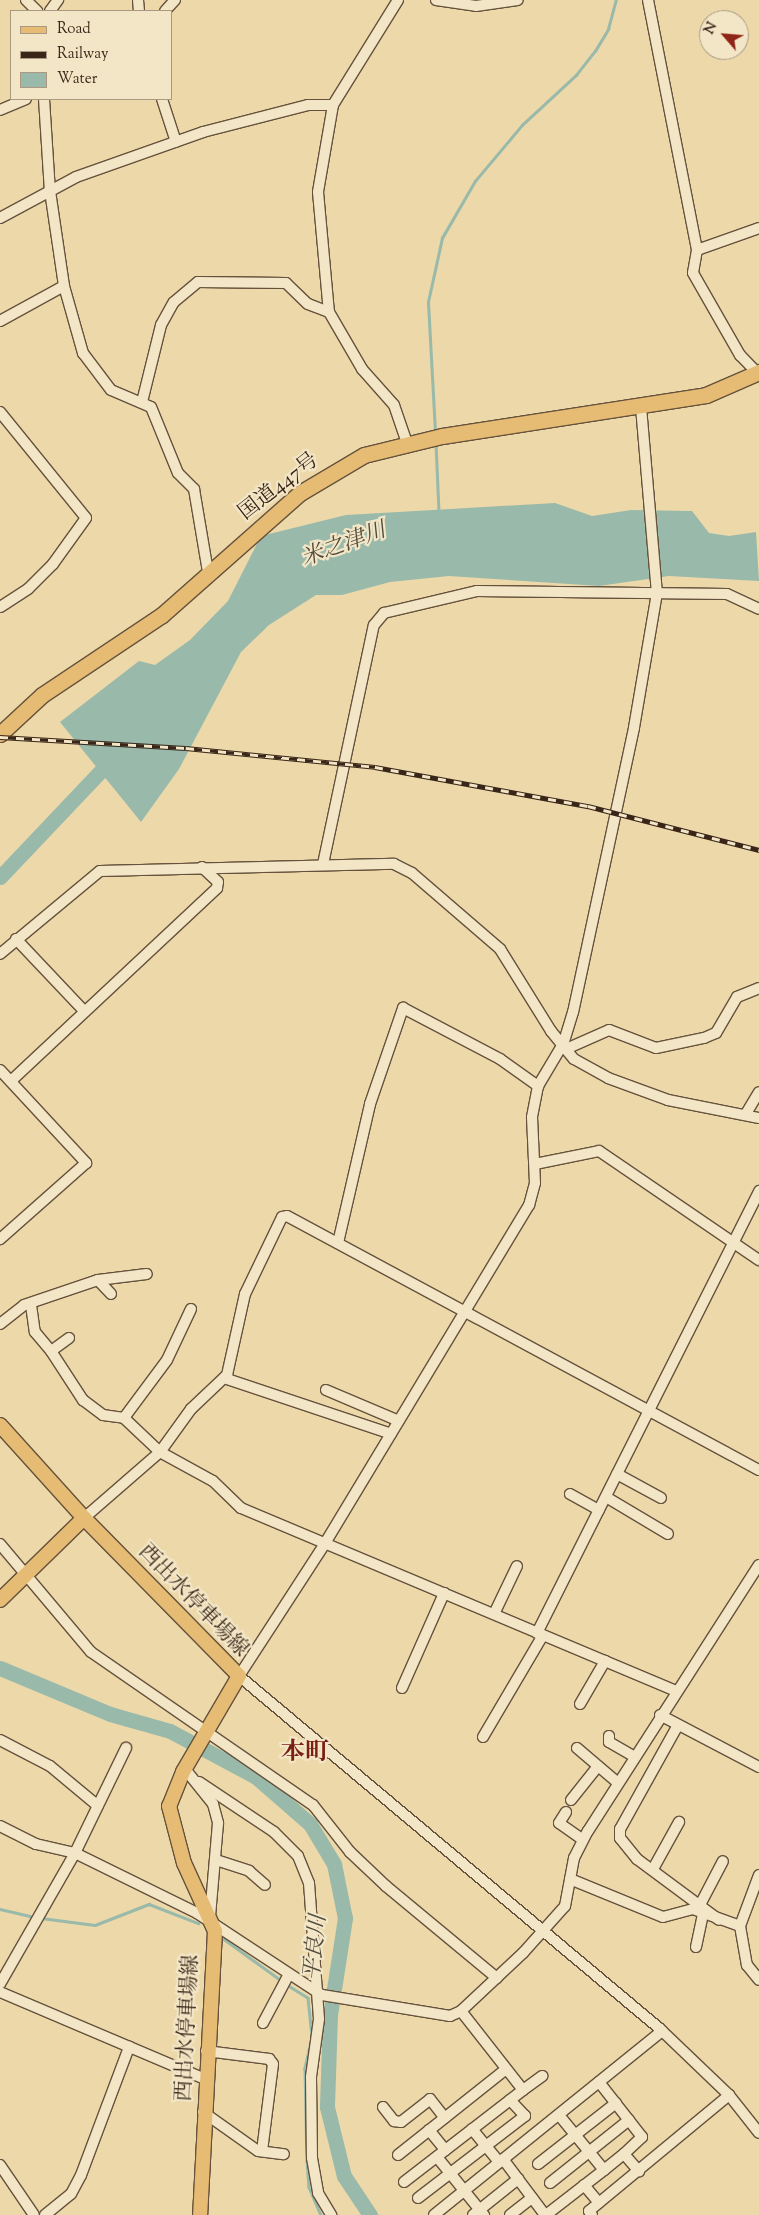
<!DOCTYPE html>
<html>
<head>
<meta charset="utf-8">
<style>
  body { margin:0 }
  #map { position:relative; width:759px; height:2215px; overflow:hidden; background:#ecd8a9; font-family:"Sorts Mill Goudy","Noto Serif JP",serif }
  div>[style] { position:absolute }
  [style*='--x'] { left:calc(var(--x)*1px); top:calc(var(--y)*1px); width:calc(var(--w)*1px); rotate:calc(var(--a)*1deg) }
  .water>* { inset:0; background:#99b9aa }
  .stream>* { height:2.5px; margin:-1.25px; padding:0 1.25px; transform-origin:1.25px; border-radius:1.25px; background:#99b9aa }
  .river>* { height:15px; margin:-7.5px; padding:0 7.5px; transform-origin:7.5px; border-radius:7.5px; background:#99b9aa }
  .roads { filter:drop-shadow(1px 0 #66523c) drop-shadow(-1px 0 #66523c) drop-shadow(0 1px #66523c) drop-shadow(0 -1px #66523c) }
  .minor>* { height:10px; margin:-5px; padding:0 5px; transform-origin:5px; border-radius:5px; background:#f3e6c7 }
  .major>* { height:14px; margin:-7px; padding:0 7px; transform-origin:7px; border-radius:7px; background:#e6bc74 }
  .highway>* { height:15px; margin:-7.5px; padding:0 7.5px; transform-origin:7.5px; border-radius:7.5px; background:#e6bc74 }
  .rail>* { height:4.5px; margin-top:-2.25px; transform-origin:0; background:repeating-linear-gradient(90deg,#f3e6c7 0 8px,#392618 0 16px); box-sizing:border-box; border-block:1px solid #392618 }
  span { translate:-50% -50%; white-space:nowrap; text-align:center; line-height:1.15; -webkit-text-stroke:4.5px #f3e6c7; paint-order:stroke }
  .street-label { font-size:21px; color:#392618 }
  .water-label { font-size:22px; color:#514b3c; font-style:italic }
  .quarter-label { font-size:24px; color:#7a1f14; font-weight:700 }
  .legend { position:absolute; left:10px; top:10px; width:162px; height:90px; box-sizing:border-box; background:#f3e6c7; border:1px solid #a99981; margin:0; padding:6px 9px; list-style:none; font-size:15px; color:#392618 }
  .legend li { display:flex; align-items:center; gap:10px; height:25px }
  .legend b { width:25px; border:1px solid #a99981 }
  .north { position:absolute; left:699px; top:10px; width:50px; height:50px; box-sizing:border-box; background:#f3e6c7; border:1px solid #a99981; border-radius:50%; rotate:297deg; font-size:14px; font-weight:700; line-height:20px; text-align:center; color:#392618 }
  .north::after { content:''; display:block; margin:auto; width:18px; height:22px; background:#8f2418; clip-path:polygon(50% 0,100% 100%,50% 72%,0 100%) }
</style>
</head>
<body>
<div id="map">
  <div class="water">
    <i style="clip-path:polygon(555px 503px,592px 516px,631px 510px,692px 511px,709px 533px,729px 536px,756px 532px,759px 581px,669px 576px,599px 586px,449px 576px,390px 582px,342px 595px,316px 595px,269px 625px,241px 652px,179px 769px,141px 822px,60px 722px,139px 661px,155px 665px,190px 640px,228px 601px,261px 536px,346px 515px)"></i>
  </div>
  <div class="stream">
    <i style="--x:435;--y:432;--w:130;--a:-93.1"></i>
    <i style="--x:428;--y:302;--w:66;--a:-77.7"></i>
    <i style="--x:442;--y:238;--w:66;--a:-59.9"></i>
    <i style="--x:475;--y:181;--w:73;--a:-50"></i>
    <i style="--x:522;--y:125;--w:74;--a:-42.8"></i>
    <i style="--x:576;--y:75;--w:31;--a:-52"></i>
    <i style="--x:595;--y:51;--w:26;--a:-59"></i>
    <i style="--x:608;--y:29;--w:30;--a:-75"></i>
    <i style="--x:436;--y:443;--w:69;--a:87.5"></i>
    <i style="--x:0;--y:1909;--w:37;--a:13"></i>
    <i style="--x:41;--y:1918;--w:54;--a:7.4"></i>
    <i style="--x:95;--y:1925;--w:58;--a:-21.3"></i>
    <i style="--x:149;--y:1904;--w:53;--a:21.2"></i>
    <i style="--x:224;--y:1939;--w:72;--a:35.9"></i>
    <i style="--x:286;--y:1984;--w:26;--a:32"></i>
    <i style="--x:308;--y:1998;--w:39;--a:84"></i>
    <i style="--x:311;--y:2042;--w:27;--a:103"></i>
    <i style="--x:305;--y:2068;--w:92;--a:88.8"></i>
    <i style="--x:307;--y:2160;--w:27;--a:86"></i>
    <i style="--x:309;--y:2187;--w:30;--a:67"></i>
  </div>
  <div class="river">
    <i style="--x:0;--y:877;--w:166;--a:-46.5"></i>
    <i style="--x:0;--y:1668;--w:119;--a:22.7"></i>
    <i style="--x:110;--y:1714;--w:62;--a:15.8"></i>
    <i style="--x:170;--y:1731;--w:98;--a:28.1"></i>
    <i style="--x:256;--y:1777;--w:72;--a:41"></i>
    <i style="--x:310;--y:1824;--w:47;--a:59"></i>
    <i style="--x:334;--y:1864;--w:55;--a:78.5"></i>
    <i style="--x:345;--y:1918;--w:98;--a:98.8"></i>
    <i style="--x:330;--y:2015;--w:92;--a:91.9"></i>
    <i style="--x:327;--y:2107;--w:71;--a:76.2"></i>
    <i style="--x:344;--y:2176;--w:47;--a:56.3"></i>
  </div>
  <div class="roads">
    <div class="minor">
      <i style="--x:26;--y:0;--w:16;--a:45"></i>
      <i style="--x:138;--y:0;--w:11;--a:85"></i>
      <i style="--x:398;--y:0;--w:123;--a:121.8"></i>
      <i style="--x:333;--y:105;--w:88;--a:99.8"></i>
      <i style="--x:318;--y:192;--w:121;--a:84.8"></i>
      <i style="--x:329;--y:312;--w:66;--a:59.9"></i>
      <i style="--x:362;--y:369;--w:48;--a:48.4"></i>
      <i style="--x:394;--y:405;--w:40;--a:71.1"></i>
      <i style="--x:436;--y:0;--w:40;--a:8.5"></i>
      <i style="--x:476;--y:6;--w:42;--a:-8.1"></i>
      <i style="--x:648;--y:0;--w:255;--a:78.9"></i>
      <i style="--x:697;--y:250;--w:23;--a:100"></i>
      <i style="--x:693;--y:273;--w:95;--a:60.2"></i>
      <i style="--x:740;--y:355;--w:28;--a:46"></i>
      <i style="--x:50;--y:11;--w:14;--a:-54"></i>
      <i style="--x:165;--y:11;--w:15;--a:-48"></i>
      <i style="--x:44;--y:99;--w:92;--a:86.3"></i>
      <i style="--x:50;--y:191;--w:96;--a:81.6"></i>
      <i style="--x:64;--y:286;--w:70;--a:74.2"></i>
      <i style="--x:83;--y:353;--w:46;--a:52.9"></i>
      <i style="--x:111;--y:390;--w:43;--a:23"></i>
      <i style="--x:151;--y:407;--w:71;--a:67.8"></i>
      <i style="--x:178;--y:473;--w:23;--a:45"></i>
      <i style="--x:194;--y:489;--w:84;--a:80.4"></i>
      <i style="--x:162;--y:99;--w:45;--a:72"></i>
      <i style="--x:0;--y:110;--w:28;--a:-23"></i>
      <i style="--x:0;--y:218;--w:86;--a:-28.3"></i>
      <i style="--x:76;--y:177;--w:135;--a:-19.5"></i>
      <i style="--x:203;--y:132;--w:108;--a:-14.4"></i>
      <i style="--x:308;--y:105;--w:25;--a:0"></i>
      <i style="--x:697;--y:250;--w:66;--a:-19.5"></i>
      <i style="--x:0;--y:321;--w:73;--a:-28.7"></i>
      <i style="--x:142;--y:402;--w:79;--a:-76.1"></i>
      <i style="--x:161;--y:325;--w:26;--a:-61"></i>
      <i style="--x:174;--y:302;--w:31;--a:-40"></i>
      <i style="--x:198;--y:282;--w:88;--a:0.7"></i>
      <i style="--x:286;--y:283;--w:30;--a:44"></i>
      <i style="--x:308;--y:304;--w:22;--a:21"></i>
      <i style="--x:641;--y:407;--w:187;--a:85.1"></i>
      <i style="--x:657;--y:593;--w:137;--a:99.7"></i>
      <i style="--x:634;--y:728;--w:290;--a:102.1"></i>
      <i style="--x:573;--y:1012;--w:34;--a:107"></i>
      <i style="--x:563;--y:1044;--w:49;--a:120.8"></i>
      <i style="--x:538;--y:1086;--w:32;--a:101"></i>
      <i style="--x:532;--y:1117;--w:66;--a:87.4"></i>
      <i style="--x:535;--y:1183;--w:23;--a:105"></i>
      <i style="--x:529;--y:1205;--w:393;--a:121.1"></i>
      <i style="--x:326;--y:1542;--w:160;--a:123"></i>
      <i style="--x:239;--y:1676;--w:548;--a:39.97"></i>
      <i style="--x:659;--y:2028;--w:97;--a:43.7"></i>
      <i style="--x:729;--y:2095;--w:48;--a:51.7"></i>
      <i style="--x:0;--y:412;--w:136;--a:50.9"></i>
      <i style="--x:86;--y:518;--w:57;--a:125.7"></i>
      <i style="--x:53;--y:564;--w:35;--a:135"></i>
      <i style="--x:28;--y:589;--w:33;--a:147"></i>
      <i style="--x:323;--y:864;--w:244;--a:-78"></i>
      <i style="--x:374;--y:625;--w:16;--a:-50"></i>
      <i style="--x:384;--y:613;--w:96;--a:-13.3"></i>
      <i style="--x:477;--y:591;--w:250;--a:0.7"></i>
      <i style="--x:727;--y:594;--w:35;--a:25"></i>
      <i style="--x:16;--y:939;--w:100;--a:46.6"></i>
      <i style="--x:0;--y:954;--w:130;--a:-39.7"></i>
      <i style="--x:100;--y:871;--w:294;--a:-1.4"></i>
      <i style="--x:394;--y:864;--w:20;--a:27"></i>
      <i style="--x:412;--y:873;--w:116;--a:40.8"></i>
      <i style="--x:500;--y:949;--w:97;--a:58.1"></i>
      <i style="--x:551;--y:1031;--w:36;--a:51"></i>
      <i style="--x:574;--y:1059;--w:39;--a:29"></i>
      <i style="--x:608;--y:1078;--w:64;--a:20.1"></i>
      <i style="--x:668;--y:1100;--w:93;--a:11.2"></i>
      <i style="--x:566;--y:1049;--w:47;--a:-23.8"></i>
      <i style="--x:609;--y:1030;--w:50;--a:21"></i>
      <i style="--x:656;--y:1048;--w:49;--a:-11.8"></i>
      <i style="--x:704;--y:1038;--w:13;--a:-23"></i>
      <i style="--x:716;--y:1033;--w:42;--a:-59.7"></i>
      <i style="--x:737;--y:997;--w:24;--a:-22"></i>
      <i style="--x:0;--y:1070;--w:127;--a:47.2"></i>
      <i style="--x:86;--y:1163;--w:115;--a:138.5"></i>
      <i style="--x:12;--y:1080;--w:281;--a:-43.1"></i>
      <i style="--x:217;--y:888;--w:6;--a:-81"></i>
      <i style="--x:218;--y:882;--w:22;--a:-137"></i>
      <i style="--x:747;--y:1112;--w:23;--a:-59"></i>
      <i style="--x:535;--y:1164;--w:65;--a:-11.5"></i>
      <i style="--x:599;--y:1151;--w:194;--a:34.3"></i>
      <i style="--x:338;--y:1243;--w:143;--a:-77"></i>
      <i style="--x:370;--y:1104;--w:102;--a:-71"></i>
      <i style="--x:403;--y:1008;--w:110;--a:27.7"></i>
      <i style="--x:500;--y:1059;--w:47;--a:35.4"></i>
      <i style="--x:98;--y:1280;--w:49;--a:-7"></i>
      <i style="--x:31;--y:1305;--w:27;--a:82"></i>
      <i style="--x:35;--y:1332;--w:25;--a:50"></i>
      <i style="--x:191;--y:1309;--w:56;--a:115.2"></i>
      <i style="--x:167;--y:1360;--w:72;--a:126.6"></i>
      <i style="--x:124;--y:1418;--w:50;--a:43.4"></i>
      <i style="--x:160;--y:1452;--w:60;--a:28.7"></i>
      <i style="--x:213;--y:1481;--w:39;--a:44"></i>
      <i style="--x:241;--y:1508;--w:471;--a:22.8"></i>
      <i style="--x:0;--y:1324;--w:31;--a:-38"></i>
      <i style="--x:24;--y:1305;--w:78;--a:-18.7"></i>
      <i style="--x:98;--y:1280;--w:19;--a:47"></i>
      <i style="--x:69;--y:1338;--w:22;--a:144"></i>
      <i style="--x:51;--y:1351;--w:59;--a:56.9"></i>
      <i style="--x:83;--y:1400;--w:25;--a:37"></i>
      <i style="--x:103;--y:1415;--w:21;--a:8"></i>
      <i style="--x:224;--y:1378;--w:176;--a:18.5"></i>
      <i style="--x:326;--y:1390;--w:79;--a:23"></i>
      <i style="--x:617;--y:1474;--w:50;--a:28.6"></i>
      <i style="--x:570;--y:1494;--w:33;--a:29"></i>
      <i style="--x:606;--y:1497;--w:72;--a:30.8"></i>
      <i style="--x:84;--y:1518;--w:101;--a:-41"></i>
      <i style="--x:160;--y:1452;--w:53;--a:-54.2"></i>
      <i style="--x:191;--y:1409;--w:50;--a:-43.4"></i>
      <i style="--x:227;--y:1375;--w:83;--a:-77.5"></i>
      <i style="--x:245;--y:1294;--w:85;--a:-64.3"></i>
      <i style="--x:282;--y:1217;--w:5;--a:-11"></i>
      <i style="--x:287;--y:1216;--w:536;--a:28.29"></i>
      <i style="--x:0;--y:1544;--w:141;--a:49.9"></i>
      <i style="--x:91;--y:1652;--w:270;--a:34.6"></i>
      <i style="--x:313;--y:1805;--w:60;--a:51.8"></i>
      <i style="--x:350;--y:1852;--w:50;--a:43.4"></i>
      <i style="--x:386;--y:1886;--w:144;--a:39.7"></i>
      <i style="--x:494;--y:1614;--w:53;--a:-64.4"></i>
      <i style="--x:537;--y:1633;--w:495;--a:-63.3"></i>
      <i style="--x:402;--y:1688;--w:104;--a:-66.1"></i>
      <i style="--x:580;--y:1704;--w:50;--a:-59.8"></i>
      <i style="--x:660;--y:1715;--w:112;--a:27.7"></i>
      <i style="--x:678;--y:1725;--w:119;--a:119.1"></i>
      <i style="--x:620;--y:1829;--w:9;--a:90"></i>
      <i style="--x:620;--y:1838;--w:27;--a:51"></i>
      <i style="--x:637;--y:1859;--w:102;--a:36.6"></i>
      <i style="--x:609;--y:1736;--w:6;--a:90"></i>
      <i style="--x:609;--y:1742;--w:30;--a:30"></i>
      <i style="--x:483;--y:1737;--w:118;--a:-59.5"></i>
      <i style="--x:0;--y:1740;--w:56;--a:27.5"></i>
      <i style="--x:50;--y:1766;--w:62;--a:39.8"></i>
      <i style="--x:577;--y:1748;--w:54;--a:40.5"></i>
      <i style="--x:185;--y:1769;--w:45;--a:51.3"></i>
      <i style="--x:213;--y:1804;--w:20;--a:75"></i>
      <i style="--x:218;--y:1823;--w:94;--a:94.9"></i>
      <i style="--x:199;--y:1782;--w:90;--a:33.7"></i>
      <i style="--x:274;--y:1832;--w:34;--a:45"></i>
      <i style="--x:298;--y:1856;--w:29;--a:68"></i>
      <i style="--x:309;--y:1883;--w:136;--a:85.8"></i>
      <i style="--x:319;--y:2019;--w:59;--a:97.9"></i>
      <i style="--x:311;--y:2077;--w:81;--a:89.3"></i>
      <i style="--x:312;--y:2158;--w:36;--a:80"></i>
      <i style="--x:318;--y:2193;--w:26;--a:59"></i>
      <i style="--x:571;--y:1800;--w:43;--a:-51.5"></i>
      <i style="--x:566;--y:1812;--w:13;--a:122"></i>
      <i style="--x:559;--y:1823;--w:29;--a:35"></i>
      <i style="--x:0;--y:1826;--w:40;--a:26.6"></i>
      <i style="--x:36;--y:1844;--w:40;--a:13"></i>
      <i style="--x:75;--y:1853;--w:136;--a:26.2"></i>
      <i style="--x:197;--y:1913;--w:149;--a:33.3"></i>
      <i style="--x:322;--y:1995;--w:130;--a:9.3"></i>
      <i style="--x:450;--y:2016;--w:12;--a:-24"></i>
      <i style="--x:461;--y:2011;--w:85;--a:-43.1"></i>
      <i style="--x:523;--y:1953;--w:63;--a:-48.2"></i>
      <i style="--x:565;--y:1906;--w:49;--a:-79.4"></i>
      <i style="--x:574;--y:1858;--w:30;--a:-63"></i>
      <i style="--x:588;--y:1831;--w:316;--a:-57.3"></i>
      <i style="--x:216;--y:1860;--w:35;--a:18"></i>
      <i style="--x:249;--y:1871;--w:21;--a:41"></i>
      <i style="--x:653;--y:1869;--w:54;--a:-61"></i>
      <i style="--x:759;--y:1875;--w:54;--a:110.4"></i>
      <i style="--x:740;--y:1926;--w:40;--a:80"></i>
      <i style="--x:747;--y:1965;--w:19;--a:51"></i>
      <i style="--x:570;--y:1879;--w:100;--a:22.2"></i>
      <i style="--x:663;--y:1917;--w:31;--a:-15"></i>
      <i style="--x:693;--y:1909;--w:50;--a:19.9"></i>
      <i style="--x:701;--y:1903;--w:47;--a:-62.4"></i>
      <i style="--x:696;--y:1947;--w:35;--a:-78"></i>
      <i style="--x:0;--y:1984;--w:151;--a:-60.2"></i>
      <i style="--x:75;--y:1853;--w:117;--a:-64.1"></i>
      <i style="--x:0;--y:1992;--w:223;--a:23"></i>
      <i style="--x:263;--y:2023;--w:53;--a:-62"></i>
      <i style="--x:206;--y:2051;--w:64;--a:7.2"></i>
      <i style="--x:269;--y:2059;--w:6;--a:51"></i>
      <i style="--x:273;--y:2064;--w:88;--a:97.2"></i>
      <i style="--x:599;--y:2082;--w:70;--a:52"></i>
      <i style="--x:642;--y:2137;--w:25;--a:137"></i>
      <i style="--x:523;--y:2090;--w:24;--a:-36"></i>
      <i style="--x:383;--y:2107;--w:18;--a:52"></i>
      <i style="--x:394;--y:2121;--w:7;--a:8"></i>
      <i style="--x:401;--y:2122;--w:37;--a:-38"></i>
      <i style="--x:430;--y:2099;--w:24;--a:52"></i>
      <i style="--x:203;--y:2112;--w:67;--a:35.3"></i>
      <i style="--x:258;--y:2151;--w:26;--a:7"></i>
      <i style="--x:472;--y:2129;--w:43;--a:50.7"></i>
      <i style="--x:429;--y:2130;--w:26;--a:51"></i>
      <i style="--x:398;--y:2155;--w:138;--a:-38.5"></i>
      <i style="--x:437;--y:2157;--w:75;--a:51"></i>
      <i style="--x:503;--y:2159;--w:70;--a:53.1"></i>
      <i style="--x:538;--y:2164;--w:99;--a:-38"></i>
      <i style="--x:0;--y:2165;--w:60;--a:55.8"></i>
      <i style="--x:604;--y:2170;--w:26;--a:-39"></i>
      <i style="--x:624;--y:2154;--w:23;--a:49"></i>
      <i style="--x:404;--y:2182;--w:150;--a:-37.7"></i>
      <i style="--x:523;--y:2090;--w:100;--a:-128.1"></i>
      <i style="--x:550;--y:2183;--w:101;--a:-38.6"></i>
      <i style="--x:584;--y:2185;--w:23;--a:50"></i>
      <i style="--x:418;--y:2198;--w:135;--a:-37.5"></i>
      <i style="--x:525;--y:2116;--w:22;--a:-133"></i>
      <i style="--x:45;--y:2215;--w:33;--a:-39"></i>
      <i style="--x:71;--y:2194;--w:21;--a:-62"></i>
      <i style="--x:81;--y:2175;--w:137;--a:-69.4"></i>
      <i style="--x:434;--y:2215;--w:293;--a:-38.9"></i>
      <i style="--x:473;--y:2215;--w:58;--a:-38.7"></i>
      <i style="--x:510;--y:2215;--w:28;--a:-38"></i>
      <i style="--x:546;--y:2215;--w:73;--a:-37.8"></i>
      <i style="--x:604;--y:2170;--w:71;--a:-129.3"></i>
      <i style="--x:592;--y:2215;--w:5;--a:-127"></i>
      <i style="--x:589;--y:2211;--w:182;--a:-39.6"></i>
    </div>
    <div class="major">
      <i style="--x:0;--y:1425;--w:125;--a:47.9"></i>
      <i style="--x:84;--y:1518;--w:221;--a:45.5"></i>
      <i style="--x:239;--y:1676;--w:111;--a:120.3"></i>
      <i style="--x:183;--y:1772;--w:37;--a:112"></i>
      <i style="--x:169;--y:1806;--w:59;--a:75.3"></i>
      <i style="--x:184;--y:1863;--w:75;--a:65.5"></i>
      <i style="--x:215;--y:1931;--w:284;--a:93"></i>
      <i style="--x:0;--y:1600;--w:117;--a:-44.3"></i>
    </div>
    <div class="highway">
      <i style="--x:0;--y:734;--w:57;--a:-42.9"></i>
      <i style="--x:42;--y:695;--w:144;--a:-33.7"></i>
      <i style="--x:162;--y:615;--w:184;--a:-41.5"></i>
      <i style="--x:300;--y:493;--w:74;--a:-30.7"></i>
      <i style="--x:364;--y:455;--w:80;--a:-13.7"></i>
      <i style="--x:442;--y:436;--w:267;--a:-8.8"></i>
      <i style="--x:706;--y:395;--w:58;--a:-23.5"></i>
    </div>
  </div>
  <div class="rail">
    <i style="--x:0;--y:737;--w:186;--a:3.4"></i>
    <i style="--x:186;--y:748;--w:190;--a:5.7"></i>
    <i style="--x:375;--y:767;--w:217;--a:10.4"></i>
    <i style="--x:588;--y:806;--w:177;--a:14.4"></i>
  </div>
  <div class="street-label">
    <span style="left:279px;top:487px;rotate:-38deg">国道447号</span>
    <span style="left:193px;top:1601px;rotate:46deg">西出水停車場線</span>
    <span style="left:188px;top:2028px;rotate:-87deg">西出水停車場線</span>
  </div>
  <div class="water-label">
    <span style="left:344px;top:546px;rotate:-20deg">米之津川</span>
    <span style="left:317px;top:1948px;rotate:-84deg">平良川</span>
  </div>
  <div class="quarter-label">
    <span style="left:305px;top:1754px">本町</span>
  </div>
  <ul class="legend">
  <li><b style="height:6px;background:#e6bc74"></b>Road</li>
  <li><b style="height:6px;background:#392618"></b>Railway</li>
  <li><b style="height:14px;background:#99b9aa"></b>Water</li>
  </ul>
  <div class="north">N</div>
</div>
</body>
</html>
